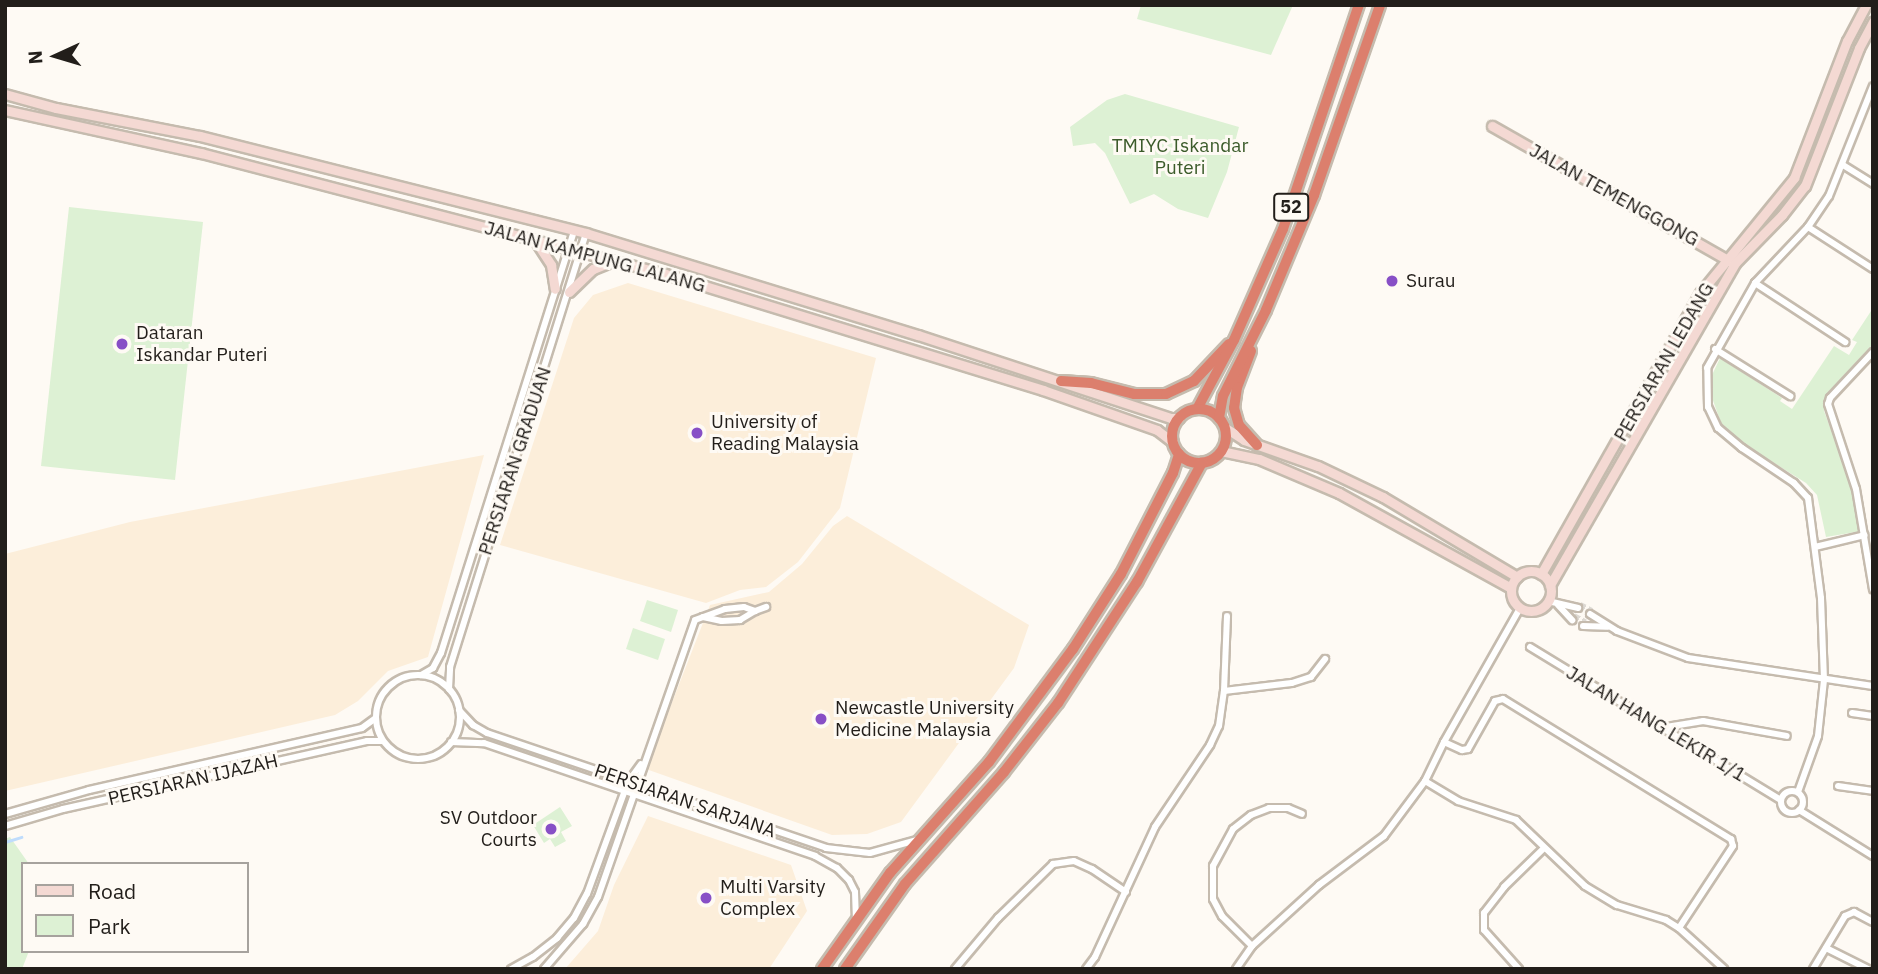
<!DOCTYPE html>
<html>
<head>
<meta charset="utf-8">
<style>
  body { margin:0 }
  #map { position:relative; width:1878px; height:974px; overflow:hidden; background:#fefaf4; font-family:"IBM Plex Sans",sans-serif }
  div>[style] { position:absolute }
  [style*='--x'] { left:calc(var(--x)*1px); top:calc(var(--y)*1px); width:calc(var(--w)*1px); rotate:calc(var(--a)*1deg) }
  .education>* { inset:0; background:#fceeda }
  .green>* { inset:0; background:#ddf1d4 }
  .stream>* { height:2.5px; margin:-1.25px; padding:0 1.25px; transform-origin:1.25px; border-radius:1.25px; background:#bfdcfc }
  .street-tunnel>* { height:6px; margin-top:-3px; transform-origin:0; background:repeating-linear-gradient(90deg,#ddd9d3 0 6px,transparent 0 9px) }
  .roads { filter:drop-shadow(2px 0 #c5bbae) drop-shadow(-2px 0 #c5bbae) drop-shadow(0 2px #c5bbae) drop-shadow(0 -2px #c5bbae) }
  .street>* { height:6px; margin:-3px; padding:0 3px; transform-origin:3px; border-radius:3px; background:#fff }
  .street>.ring { margin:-3px; padding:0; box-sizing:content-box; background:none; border:6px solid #fff; border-radius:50% }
  .secondary>* { height:9px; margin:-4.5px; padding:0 4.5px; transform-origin:4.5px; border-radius:4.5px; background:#f4d9d3 }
  .secondary>.ring { margin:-4.5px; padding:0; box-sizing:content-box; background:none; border:9px solid #f4d9d3; border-radius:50% }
  .highway>* { height:10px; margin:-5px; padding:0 5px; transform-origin:5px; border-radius:5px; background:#dc7f6d }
  .highway>.ring { margin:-5px; padding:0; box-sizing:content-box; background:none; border:10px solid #dc7f6d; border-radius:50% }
  .dots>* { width:19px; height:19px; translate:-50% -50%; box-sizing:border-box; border:4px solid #fefaf4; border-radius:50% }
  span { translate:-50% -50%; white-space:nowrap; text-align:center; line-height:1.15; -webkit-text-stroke:6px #fefaf4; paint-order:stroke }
  .shield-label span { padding:2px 5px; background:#fefaf4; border:2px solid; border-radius:5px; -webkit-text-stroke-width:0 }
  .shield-label { font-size:18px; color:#221e1a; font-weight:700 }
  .park-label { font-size:19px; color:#3b5b2a }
  .street-label { font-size:19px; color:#221e1a }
  .poi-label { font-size:19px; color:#221e1a }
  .left { translate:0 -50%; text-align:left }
  .right { translate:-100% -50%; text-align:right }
  .frame { position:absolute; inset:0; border:7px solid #221e1a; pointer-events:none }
  .legend { position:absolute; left:21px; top:862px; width:228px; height:91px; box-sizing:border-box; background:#fefaf4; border:2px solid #a6a29d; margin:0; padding:9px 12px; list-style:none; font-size:21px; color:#221e1a }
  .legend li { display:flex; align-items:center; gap:14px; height:35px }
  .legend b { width:35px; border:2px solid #a6a29d }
  .north { position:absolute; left:21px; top:21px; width:70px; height:70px; -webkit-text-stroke:5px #fefaf4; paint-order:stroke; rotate:266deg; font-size:19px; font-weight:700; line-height:28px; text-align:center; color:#221e1a }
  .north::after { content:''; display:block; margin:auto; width:24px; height:32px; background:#221e1a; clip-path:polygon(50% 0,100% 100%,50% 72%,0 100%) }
</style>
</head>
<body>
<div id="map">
  <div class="education">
    <i style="clip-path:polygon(628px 283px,876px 358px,840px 508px,798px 562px,766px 587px,740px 590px,706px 603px,500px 545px,574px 318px,593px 295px)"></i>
    <i style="clip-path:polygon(484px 455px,428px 657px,388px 671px,358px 701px,335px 715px,5px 791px,5px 554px,130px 522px)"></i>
    <i style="clip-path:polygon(847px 516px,1029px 625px,1014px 668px,901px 822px,867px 834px,832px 835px,646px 769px,710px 605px,769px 592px,802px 564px,833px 526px)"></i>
    <i style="clip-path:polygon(648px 816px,791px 865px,807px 911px,769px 969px,565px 969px,598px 931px,614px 885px)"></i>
  </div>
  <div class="green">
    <i style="clip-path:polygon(1141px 5px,1293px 5px,1271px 55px,1137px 19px)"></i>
    <i style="clip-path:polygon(1125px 94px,1239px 127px,1227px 172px,1208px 218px,1178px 209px,1154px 194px,1130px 204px,1105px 153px,1095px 143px,1073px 146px,1070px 127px,1107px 100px)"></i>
    <i style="clip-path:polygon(69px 207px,203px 222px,175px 480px,41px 466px)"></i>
    <i style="clip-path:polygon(1873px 308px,1873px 344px,1829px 391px,1824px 411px,1850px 481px,1862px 531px,1826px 537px,1817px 495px,1806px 483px,1744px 444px,1721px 423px,1710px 392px,1712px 375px,1720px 358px,1782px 398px,1780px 401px,1792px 409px,1834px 346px,1849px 355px,1857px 342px,1852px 340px)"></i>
    <i style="clip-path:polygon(647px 600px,678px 610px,671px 632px,640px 621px)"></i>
    <i style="clip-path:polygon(633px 628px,665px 639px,658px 660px,626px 649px)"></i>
    <i style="clip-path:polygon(560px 807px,572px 826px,561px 832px,566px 841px,555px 847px,550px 839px,544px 843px,533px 825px)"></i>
    <i style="clip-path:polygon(10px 837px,29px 864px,23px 864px,23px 951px,29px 951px,22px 969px,5px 969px,5px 839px)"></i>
  </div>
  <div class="stream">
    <i style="--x:5;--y:842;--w:17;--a:-17"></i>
  </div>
  <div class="street-tunnel">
    <i style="--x:1580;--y:605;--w:13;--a:27"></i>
    <i style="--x:1574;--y:616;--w:13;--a:29"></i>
  </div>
  <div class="roads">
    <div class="street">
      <i style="--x:1843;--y:165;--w:36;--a:32"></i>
      <i style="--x:1808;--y:227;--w:77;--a:32.9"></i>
      <i style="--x:1755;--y:283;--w:108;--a:33.2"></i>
      <i style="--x:1715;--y:349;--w:89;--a:32.1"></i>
      <i style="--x:1873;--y:352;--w:63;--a:133.1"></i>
      <i style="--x:1830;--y:398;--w:6;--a:108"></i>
      <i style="--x:1828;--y:404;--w:89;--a:71.8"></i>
      <i style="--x:1856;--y:489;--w:102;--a:80.4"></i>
      <i style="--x:1815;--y:547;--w:51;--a:-13.5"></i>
      <i style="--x:1548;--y:601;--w:31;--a:13"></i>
      <i style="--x:1558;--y:605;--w:21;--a:47"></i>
      <i style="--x:1590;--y:614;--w:32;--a:32"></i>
      <i style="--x:1617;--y:631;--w:76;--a:20.8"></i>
      <i style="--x:1688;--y:658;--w:187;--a:8.6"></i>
      <i style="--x:703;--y:617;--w:19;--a:12"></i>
      <i style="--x:722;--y:621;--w:18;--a:-3"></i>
      <i style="--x:740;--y:620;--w:17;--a:-31"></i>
      <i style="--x:1583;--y:626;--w:24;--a:2"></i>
      <i style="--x:1530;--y:647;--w:294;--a:31.4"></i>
      <i style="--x:421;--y:675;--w:14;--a:-30"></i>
      <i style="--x:433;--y:668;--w:17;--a:-62"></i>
      <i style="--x:441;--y:653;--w:443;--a:-72.5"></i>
      <i class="ring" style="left:376px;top:675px;width:78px;height:78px"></i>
      <i style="--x:449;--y:689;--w:22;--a:-87"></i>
      <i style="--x:450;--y:667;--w:455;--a:-72.6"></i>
      <i style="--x:1224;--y:691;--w:75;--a:-87.7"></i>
      <i style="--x:459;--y:710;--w:21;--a:47"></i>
      <i style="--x:473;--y:725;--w:16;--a:30"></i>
      <i style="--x:487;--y:733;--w:358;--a:18.7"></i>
      <i style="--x:826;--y:848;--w:44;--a:6.5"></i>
      <i style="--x:870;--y:853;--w:49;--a:-15.5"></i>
      <i style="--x:1852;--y:713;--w:21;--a:8"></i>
      <i style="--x:1660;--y:728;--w:44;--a:-9.2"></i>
      <i style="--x:1703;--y:721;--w:85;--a:10.1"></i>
      <i style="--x:451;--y:742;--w:33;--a:2"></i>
      <i style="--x:484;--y:743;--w:350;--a:18.8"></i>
      <i style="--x:815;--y:856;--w:25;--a:29"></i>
      <i style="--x:837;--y:868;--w:17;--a:45"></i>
      <i style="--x:849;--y:880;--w:13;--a:63"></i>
      <i style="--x:855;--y:892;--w:25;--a:88"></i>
      <i style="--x:1444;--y:742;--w:20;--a:24"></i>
      <i style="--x:1462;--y:750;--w:6;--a:-9"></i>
      <i style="--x:1468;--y:749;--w:55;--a:-60.6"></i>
      <i style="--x:1495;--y:701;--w:8;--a:-14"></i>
      <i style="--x:1503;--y:699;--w:268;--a:31.6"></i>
      <i style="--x:1731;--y:839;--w:7;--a:74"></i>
      <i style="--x:1733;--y:846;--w:98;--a:123.4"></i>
      <i style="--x:1425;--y:781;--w:39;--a:31"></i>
      <i style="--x:1458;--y:801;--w:61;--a:18.1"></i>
      <i style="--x:1516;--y:820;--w:95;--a:43.7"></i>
      <i style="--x:1585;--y:886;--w:37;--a:31"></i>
      <i style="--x:1617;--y:905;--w:51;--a:17"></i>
      <i style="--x:1666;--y:920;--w:15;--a:32"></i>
      <i style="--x:1679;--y:928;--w:61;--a:42.3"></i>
      <i style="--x:1838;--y:786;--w:35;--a:8"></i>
      <i class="ring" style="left:1781px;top:791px;width:16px;height:16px"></i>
      <i style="--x:1798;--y:792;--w:59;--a:-70.3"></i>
      <i style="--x:1818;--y:736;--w:56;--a:-83.9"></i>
      <i style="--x:1824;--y:680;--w:82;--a:-92.1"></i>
      <i style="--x:1821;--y:598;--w:101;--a:-97.4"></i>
      <i style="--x:1808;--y:498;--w:21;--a:-133"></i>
      <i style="--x:1794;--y:483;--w:63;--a:-146.1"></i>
      <i style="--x:1742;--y:448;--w:31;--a:-140"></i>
      <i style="--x:1718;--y:428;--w:23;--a:-115"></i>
      <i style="--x:1708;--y:407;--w:39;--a:-91"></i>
      <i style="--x:1707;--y:368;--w:98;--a:-60.5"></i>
      <i style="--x:1755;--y:283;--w:77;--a:-46.6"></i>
      <i style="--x:1808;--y:227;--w:37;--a:-56"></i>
      <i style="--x:1829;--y:196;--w:118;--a:-68.2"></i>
      <i style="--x:1799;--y:810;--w:87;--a:31.9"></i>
      <i style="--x:5;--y:814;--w:87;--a:-15.9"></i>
      <i style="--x:89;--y:790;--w:280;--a:-12.8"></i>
      <i style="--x:362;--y:728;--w:17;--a:-36"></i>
      <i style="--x:5;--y:826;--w:60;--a:-16.3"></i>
      <i style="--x:63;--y:809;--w:312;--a:-12.6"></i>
      <i style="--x:367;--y:741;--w:16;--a:0"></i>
      <i style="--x:1252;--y:946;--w:42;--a:-135"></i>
      <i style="--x:1222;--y:916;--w:19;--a:-118"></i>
      <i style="--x:1213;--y:899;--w:33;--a:-90"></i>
      <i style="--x:1213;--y:866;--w:42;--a:-61.6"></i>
      <i style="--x:1233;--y:829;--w:23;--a:-38"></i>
      <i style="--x:1251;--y:815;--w:19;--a:-21"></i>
      <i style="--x:1269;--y:808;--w:19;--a:0"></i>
      <i style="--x:1288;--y:808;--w:15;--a:23"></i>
      <i style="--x:1826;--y:948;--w:47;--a:26.6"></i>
      <i style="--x:511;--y:969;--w:25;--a:-29"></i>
      <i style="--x:533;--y:957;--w:31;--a:-38"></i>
      <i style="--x:557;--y:938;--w:26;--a:-50"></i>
      <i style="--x:574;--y:918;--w:27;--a:-62"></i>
      <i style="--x:587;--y:894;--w:119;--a:-69.9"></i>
      <i style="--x:628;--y:782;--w:22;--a:-54"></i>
      <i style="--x:544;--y:969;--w:60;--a:-49.1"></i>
      <i style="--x:583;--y:924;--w:31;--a:-61"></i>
      <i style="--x:598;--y:897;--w:293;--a:-70.7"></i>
      <i style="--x:695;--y:620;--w:32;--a:-20"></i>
      <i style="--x:725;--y:609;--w:19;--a:-6"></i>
      <i style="--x:744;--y:607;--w:12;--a:20"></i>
      <i style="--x:755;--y:611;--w:12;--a:-20"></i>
      <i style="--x:955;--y:969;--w:67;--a:-49.9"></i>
      <i style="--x:998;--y:918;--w:77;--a:-44.5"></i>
      <i style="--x:1053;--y:864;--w:21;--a:-8"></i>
      <i style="--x:1074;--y:861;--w:20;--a:24"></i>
      <i style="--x:1092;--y:869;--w:41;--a:34.1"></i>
      <i style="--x:1086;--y:969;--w:15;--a:-53"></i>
      <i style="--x:1095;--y:957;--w:143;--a:-65.2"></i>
      <i style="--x:1155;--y:827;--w:99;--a:-56.1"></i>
      <i style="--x:1210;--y:745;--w:21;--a:-65"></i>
      <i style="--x:1219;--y:726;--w:35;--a:-82"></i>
      <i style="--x:1224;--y:691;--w:68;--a:-6.7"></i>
      <i style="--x:1292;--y:683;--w:20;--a:-18"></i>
      <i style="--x:1311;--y:677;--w:23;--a:-52"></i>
      <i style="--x:1236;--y:969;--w:28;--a:-55"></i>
      <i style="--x:1252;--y:946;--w:91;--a:-42.3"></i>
      <i style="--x:1319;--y:885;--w:81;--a:-37"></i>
      <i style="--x:1384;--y:836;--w:69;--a:-53.3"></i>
      <i style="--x:1425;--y:781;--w:43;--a:-64"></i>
      <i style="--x:1444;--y:742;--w:154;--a:-60.4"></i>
      <i style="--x:1519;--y:969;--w:52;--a:-131.9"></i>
      <i style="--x:1484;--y:930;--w:17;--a:-90"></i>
      <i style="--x:1484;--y:913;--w:33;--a:-52"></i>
      <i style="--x:1504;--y:887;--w:54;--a:-44.3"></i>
      <i style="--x:1813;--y:969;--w:62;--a:-58.9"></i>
      <i style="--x:1845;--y:916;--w:10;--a:-24"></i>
      <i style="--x:1854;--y:912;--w:21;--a:28"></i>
    </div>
    <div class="secondary">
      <i style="--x:5;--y:94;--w:53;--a:15.4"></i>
      <i style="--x:56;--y:108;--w:147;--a:11"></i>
      <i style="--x:200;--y:136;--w:398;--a:14.1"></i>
      <i style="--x:586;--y:233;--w:347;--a:17.1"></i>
      <i style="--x:918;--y:335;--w:266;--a:18.2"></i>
      <i style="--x:1171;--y:418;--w:8;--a:0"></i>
      <i style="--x:5;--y:110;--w:201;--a:12.4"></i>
      <i style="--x:201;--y:153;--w:480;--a:14.6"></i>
      <i style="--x:666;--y:274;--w:394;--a:17.1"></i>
      <i style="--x:1043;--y:390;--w:121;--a:19.3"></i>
      <i style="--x:1157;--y:430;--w:20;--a:37"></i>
      <i style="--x:1492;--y:126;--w:274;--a:29.6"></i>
      <i style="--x:535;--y:240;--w:30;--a:57"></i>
      <i style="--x:551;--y:265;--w:24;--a:81"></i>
      <i style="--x:569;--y:292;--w:33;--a:-44"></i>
      <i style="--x:593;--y:269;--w:22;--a:-22"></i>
      <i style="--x:1224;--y:427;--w:24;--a:33"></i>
      <i style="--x:1244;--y:440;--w:78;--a:19.4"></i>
      <i style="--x:1318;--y:466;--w:72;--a:25.5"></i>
      <i style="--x:1383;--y:497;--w:156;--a:30.8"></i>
      <i style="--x:1221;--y:451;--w:39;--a:12"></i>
      <i style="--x:1259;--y:459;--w:87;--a:23"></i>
      <i style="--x:1339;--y:493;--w:196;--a:28.9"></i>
      <i class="ring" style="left:1511px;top:571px;width:31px;height:31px"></i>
      <i style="--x:1541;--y:574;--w:323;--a:-60.5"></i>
      <i style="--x:1700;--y:293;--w:149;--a:-50.7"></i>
      <i style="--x:1794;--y:178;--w:147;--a:-68.9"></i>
      <i style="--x:1847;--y:41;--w:41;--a:-62.2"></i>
      <i style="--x:1550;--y:585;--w:371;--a:-60.1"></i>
      <i style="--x:1735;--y:263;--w:67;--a:-45.6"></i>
      <i style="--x:1782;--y:215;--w:37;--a:-52"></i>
      <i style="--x:1805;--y:186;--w:148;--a:-68.6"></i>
      <i style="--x:1859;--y:48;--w:30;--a:-62"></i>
    </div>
    <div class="highway">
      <i style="--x:1251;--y:351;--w:39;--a:111"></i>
      <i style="--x:1237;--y:387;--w:21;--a:98"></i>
      <i style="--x:1234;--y:408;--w:18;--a:74"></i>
      <i style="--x:1239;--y:425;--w:27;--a:48"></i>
      <i style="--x:1061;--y:381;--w:30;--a:4"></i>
      <i style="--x:1091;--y:383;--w:44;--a:14.3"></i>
      <i style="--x:1134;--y:394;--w:32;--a:0"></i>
      <i style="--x:1166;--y:394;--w:31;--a:-25"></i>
      <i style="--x:1194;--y:381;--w:51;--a:-46.6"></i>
      <i style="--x:1197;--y:409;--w:78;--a:-61.8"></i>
      <i style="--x:1234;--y:340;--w:121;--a:-66.2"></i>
      <i style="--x:1283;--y:229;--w:237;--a:-71.3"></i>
      <i class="ring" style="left:1172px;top:409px;width:44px;height:44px"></i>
      <i style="--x:1219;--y:418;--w:22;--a:-80"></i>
      <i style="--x:1223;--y:396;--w:96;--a:-63.4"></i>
      <i style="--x:1266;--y:310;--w:125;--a:-67.3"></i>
      <i style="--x:1314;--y:195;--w:201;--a:-70.8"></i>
      <i style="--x:822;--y:969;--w:118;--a:-54.7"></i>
      <i style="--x:890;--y:873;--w:149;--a:-48.3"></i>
      <i style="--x:989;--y:762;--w:141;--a:-53.4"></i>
      <i style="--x:1073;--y:649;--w:89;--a:-57.4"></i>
      <i style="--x:1121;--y:574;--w:114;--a:-62.8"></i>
      <i style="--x:1173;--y:473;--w:20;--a:-72"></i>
      <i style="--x:845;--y:969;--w:104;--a:-54.8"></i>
      <i style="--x:905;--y:884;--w:149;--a:-48.5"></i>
      <i style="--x:1004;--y:772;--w:88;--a:-52"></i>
      <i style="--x:1058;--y:703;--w:145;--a:-56.9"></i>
      <i style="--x:1137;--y:582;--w:136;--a:-61.4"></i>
    </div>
  </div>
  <div class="dots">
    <i style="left:1392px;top:281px;background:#874fc6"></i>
    <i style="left:122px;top:344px;background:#874fc6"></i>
    <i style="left:697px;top:433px;background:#874fc6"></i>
    <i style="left:821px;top:719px;background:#874fc6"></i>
    <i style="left:551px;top:829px;background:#874fc6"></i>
    <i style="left:706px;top:898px;background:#874fc6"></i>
  </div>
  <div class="shield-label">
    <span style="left:1291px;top:207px">52</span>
  </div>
  <div class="park-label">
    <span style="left:1180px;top:157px">TMIYC Iskandar<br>Puteri</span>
  </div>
  <div class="street-label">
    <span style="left:1614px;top:195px;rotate:29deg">JALAN TEMENGGONG</span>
    <span style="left:595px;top:257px;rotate:15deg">JALAN KAMPUNG LALANG</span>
    <span style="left:1664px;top:362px;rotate:-60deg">PERSIARAN LEDANG</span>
    <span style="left:515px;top:461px;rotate:-72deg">PERSIARAN GRADUAN</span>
    <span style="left:1656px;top:724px;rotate:31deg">JALAN HANG LEKIR 1/1</span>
    <span style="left:193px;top:780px;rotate:-13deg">PERSIARAN IJAZAH</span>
    <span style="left:685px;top:801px;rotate:19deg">PERSIARAN SARJANA</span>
  </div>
  <div class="poi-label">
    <span class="left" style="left:1406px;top:281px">Surau</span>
    <span class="left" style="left:136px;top:344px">Dataran<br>Iskandar Puteri</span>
    <span class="left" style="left:711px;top:433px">University of<br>Reading Malaysia</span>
    <span class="left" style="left:835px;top:719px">Newcastle University<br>Medicine Malaysia</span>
    <span class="right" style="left:537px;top:829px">SV Outdoor<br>Courts</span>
    <span class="left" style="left:720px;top:898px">Multi Varsity<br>Complex</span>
  </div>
  <div class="frame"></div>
  <ul class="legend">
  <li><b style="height:9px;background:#f4d9d3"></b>Road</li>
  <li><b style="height:19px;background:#ddf1d4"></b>Park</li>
  </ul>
  <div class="north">N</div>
</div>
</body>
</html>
